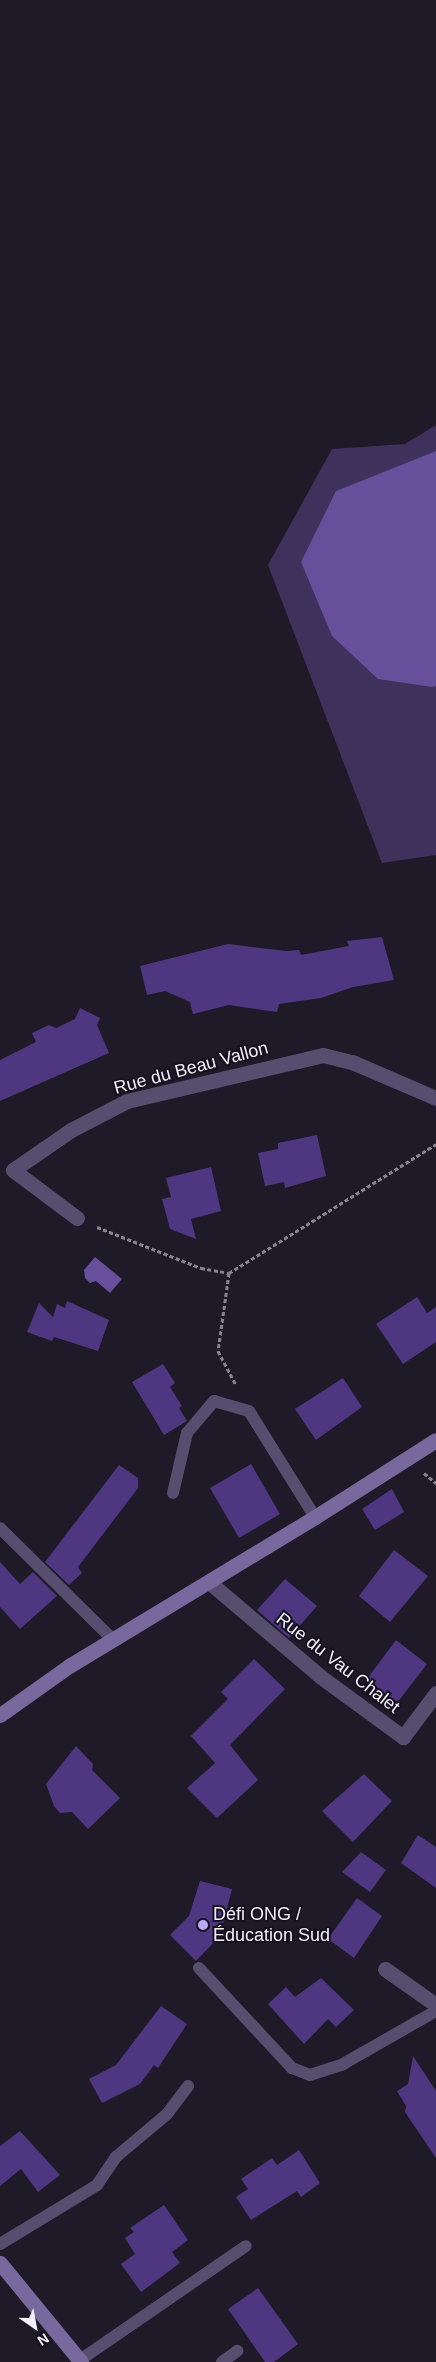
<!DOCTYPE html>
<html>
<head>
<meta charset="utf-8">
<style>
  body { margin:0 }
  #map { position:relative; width:436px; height:2362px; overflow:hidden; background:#1e1a28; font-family:Arial,sans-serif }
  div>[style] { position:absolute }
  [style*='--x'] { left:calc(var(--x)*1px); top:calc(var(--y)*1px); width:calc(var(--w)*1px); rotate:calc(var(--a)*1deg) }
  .green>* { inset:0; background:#3e315c }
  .water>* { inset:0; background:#674f9c }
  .building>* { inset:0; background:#4f3681 }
  .path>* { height:3px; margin-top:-1.5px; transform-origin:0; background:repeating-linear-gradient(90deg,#888591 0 4px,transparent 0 6.5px) }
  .lane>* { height:12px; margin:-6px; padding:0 6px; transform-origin:6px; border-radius:6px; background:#564e6f }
  .street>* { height:15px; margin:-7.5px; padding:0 7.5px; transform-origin:7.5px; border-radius:7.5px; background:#564e6f }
  .secondary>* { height:15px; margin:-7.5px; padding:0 7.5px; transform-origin:7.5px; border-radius:7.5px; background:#77699e }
  .dots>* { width:14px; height:14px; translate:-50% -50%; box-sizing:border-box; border:2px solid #15111e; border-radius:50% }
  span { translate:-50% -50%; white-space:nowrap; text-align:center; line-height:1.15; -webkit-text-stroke:4px #15111e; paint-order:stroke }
  .street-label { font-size:18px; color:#f1eff9 }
  .poi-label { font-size:18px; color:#f1eff9 }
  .left { translate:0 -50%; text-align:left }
  .north { position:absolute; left:10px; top:2302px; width:50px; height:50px; -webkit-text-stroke:4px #15111e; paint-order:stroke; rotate:147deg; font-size:14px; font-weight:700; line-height:20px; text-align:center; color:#f1eff9 }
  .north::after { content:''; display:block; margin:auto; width:18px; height:22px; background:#f1eff9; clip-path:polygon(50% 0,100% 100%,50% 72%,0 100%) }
</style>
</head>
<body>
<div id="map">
  <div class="green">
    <i style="clip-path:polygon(436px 425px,436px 855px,382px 863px,268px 565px,332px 449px,405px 444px)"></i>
  </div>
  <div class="water">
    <i style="clip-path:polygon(436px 451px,436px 686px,432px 687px,378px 679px,332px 636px,301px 562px,336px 491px)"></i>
    <i style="clip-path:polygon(95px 1257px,122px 1279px,110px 1293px,96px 1281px,90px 1283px,85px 1278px,84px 1270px)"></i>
  </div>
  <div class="building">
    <i style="clip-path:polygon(382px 937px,394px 980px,353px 987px,321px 998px,279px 1004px,277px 1012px,229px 1005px,193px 1014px,190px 1002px,165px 991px,147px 995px,140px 966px,228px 944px,286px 951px,299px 950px,301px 955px,349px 946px,347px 941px)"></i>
    <i style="clip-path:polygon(80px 1008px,100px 1018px,97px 1025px,109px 1053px,0 1101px,0 1060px,36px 1042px,32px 1033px,49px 1025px,56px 1028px,75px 1019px)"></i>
    <i style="clip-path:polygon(317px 1135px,326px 1176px,285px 1188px,284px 1182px,265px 1186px,258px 1153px,278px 1149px,278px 1143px)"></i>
    <i style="clip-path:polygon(211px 1167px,221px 1211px,191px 1219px,196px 1239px,170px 1229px,162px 1199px,171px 1197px,166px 1178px)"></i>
    <i style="clip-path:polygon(417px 1297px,427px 1313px,436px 1307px,436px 1342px,403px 1364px,376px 1324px)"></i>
    <i style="clip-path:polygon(67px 1301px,109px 1320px,98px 1351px,54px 1337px,52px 1341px,27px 1332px,39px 1303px,53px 1317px,57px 1304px,65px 1308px)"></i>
    <i style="clip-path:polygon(163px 1364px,175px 1383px,170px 1387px,182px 1406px,179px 1408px,187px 1421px,164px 1435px,132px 1382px)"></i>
    <i style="clip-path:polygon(343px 1378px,362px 1407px,316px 1440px,295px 1409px)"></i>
    <i style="clip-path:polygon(251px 1464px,280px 1514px,239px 1538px,210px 1488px)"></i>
    <i style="clip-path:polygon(119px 1465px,138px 1478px,138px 1488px,78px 1567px,82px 1573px,69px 1585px,45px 1562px)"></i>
    <i style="clip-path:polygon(392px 1489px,404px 1512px,375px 1530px,362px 1509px)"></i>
    <i style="clip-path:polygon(394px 1550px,428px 1576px,390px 1622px,359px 1596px)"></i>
    <i style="clip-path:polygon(0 1562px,20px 1584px,33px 1572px,57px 1596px,20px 1629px,0 1607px)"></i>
    <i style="clip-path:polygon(285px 1579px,317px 1606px,289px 1638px,257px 1610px)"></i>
    <i style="clip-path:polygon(396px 1640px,427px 1664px,397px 1703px,367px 1679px)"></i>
    <i style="clip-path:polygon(254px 1659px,285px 1689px,230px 1745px,258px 1780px,217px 1818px,187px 1788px,215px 1763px,191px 1736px,228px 1699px,221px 1692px)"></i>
    <i style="clip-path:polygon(76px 1746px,93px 1764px,92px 1770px,120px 1798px,88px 1829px,72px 1812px,60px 1813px,54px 1806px,46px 1784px)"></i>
    <i style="clip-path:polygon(364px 1774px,392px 1801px,353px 1842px,322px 1811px)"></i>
    <i style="clip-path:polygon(418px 1835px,436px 1847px,436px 1888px,401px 1863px)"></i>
    <i style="clip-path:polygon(361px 1852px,386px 1870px,370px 1892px,342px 1872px)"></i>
    <i style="clip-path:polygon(200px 1881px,232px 1889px,220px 1936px,196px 1961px,170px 1935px,189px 1916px)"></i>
    <i style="clip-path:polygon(357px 1898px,382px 1916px,354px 1958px,328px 1939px)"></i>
    <i style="clip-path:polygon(321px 1978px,354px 2010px,336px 2027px,328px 2019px,304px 2044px,268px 2004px,286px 1987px,295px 1997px)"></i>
    <i style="clip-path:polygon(161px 2006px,187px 2024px,158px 2068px,154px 2065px,140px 2084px,102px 2103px,89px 2079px,116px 2065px)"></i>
    <i style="clip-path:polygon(413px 2056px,436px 2091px,436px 2158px,405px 2112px,406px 2106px,397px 2091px,408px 2084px)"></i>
    <i style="clip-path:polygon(20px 2131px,60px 2175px,38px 2192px,21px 2169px,0 2186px,0 2146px)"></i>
    <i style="clip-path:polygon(299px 2150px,320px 2183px,301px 2197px,297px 2191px,251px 2220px,236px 2197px,248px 2189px,241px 2179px,272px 2158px,277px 2165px)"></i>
    <i style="clip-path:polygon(164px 2205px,188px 2240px,172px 2252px,180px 2263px,141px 2292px,121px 2264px,135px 2254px,125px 2238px,134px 2232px,130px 2228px)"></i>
    <i style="clip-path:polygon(258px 2288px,298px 2344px,274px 2362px,265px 2362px,228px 2309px)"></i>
  </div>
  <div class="path">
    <i style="--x:97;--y:1227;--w:112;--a:21.5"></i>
    <i style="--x:201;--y:1268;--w:28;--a:10"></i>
    <i style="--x:229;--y:1273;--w:244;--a:-31.9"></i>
    <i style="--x:229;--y:1273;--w:79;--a:98"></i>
    <i style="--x:218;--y:1351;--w:38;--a:62"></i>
    <i style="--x:424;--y:1473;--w:16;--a:40"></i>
  </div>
  <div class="lane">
    <i style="--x:173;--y:1493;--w:62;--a:-76.9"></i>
    <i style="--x:187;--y:1433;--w:42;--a:-49.8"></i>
    <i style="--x:214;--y:1401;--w:36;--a:16"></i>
    <i style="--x:249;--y:1411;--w:125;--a:58.1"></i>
    <i style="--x:0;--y:1528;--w:159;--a:44.7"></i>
    <i style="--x:199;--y:1968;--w:137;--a:47.1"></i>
    <i style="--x:292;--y:2068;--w:19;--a:21"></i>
    <i style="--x:310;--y:2075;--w:35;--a:-18"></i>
    <i style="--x:343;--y:2064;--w:107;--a:-29.7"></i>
    <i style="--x:0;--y:2244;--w:114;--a:-31.3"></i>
    <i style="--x:97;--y:2185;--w:34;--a:-56"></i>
    <i style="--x:116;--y:2157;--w:67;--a:-40.1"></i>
    <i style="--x:167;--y:2114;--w:35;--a:-53"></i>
    <i style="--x:80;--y:2360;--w:201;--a:-34.5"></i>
    <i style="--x:222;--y:2362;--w:19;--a:-36"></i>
  </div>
  <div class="street">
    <i style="--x:77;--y:1218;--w:80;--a:-143.1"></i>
    <i style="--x:13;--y:1170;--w:70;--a:-34.6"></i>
    <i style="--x:71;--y:1130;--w:63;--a:-27.4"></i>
    <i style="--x:127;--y:1101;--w:201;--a:-13.2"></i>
    <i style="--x:323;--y:1055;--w:30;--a:14"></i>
    <i style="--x:352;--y:1062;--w:91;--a:23.2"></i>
    <i style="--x:209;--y:1582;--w:147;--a:40.3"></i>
    <i style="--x:321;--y:1677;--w:102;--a:36.2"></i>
    <i style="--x:403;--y:1737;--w:55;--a:-53.1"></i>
    <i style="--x:385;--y:1969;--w:62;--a:35.2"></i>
  </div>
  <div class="secondary">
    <i style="--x:0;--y:1715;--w:85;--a:-35.4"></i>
    <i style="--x:69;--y:1666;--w:288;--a:-31.2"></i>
    <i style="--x:315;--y:1517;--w:143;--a:-32.5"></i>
    <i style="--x:0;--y:2263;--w:128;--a:50.7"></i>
  </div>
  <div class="dots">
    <i style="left:203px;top:1925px;background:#bda9f5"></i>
  </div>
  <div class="street-label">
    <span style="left:191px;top:1068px;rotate:-15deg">Rue du Beau Vallon</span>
    <span style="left:338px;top:1663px;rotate:38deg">Rue du Vau Chalet</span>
  </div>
  <div class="poi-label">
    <span class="left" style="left:213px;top:1925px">Défi ONG /<br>Éducation Sud</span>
  </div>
  <div class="north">N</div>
</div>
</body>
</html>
